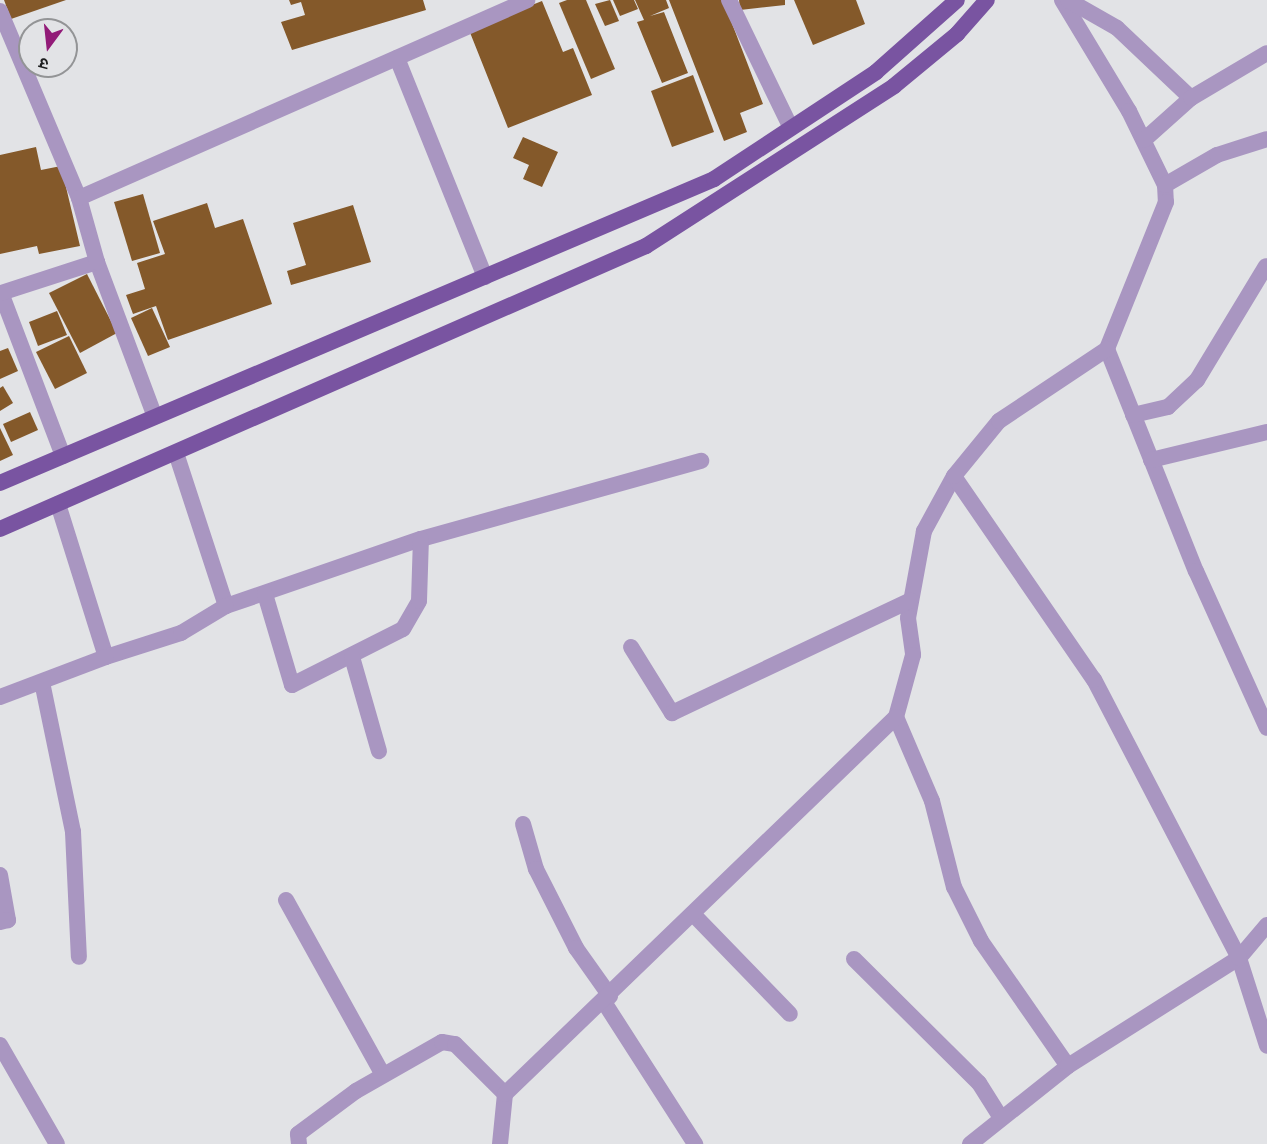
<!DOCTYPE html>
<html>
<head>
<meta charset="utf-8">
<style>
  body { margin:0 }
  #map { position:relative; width:1267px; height:1144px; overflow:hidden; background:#e2e3e6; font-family:Figtree,"Noto Sans Devanagari",sans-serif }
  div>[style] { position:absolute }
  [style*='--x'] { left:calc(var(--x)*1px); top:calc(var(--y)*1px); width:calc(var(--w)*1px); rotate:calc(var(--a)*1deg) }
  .building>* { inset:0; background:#84592a }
  .minor>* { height:16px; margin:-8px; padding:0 8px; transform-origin:8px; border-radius:8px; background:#a996c1 }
  .primary>* { height:16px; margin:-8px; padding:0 8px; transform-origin:8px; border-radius:8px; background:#7954a1 }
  span { translate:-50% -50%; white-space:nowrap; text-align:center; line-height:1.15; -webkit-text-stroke:6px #e2e3e6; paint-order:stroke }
  .north { position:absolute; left:18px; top:18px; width:60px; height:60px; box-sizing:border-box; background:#e2e3e6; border:2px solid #939496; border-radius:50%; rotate:195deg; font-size:16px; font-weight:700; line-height:24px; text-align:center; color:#1d1e1f }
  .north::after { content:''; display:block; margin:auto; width:21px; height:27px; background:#921b78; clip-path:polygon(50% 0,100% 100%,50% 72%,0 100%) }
</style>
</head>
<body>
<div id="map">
  <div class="building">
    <i style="clip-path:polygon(4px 0,66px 0,11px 19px)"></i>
    <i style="clip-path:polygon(289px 0,423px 0,426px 10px,292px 50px,281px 22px,305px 15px,301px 2px,291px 5px)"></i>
    <i style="clip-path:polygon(567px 0,586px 0,615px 69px,591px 79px,559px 3px)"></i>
    <i style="clip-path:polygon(610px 0,619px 21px,605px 26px,595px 4px)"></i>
    <i style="clip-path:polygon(613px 0,634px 0,638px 9px,620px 16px)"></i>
    <i style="clip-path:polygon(635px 0,666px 0,669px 8px,650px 16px,664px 12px,688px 73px,662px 83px,637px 22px,644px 20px)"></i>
    <i style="clip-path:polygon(669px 0,723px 0,763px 104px,740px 113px,747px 132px,724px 141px)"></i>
    <i style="clip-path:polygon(739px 0,785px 0,785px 5px,740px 10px)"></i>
    <i style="clip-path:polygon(794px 0,856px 0,865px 24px,813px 45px)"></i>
    <i style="clip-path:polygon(542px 1px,563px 52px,573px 48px,592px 95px,508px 128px,469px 30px)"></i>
    <i style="clip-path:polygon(693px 75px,714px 132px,672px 147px,651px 91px)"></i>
    <i style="clip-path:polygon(523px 137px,558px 152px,542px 187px,523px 179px,529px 165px,513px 158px)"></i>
    <i style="clip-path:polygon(36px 147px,41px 170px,61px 166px,80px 246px,39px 254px,37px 246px,0 254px,0 155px)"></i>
    <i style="clip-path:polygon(143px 194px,160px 253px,132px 261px,114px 202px)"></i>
    <i style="clip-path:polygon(207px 203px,215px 228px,243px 219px,272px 304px,168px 340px,156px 306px,133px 314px,126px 295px,145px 289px,137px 263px,165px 254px,153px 221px)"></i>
    <i style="clip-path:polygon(353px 205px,371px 262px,291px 285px,287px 271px,306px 265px,293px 223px)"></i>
    <i style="clip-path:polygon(87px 274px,117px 333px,80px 353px,49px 293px)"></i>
    <i style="clip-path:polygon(152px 308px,170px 347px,148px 356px,131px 318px)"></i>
    <i style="clip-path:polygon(57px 311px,67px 335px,38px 346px,29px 322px)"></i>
    <i style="clip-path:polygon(69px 336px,87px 373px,55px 389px,36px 352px)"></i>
    <i style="clip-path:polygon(8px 348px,18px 371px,0 379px,0 351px)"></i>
    <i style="clip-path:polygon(3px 386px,13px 403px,0 411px,0 388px)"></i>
    <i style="clip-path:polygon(30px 412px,38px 430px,11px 442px,3px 424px)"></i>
    <i style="clip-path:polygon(0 428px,13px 455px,0 461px)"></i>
  </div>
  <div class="minor">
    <i style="--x:729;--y:0;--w:142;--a:64.2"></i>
    <i style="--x:1062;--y:0;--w:130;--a:58.9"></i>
    <i style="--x:1129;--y:111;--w:82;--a:64.1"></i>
    <i style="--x:1165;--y:185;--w:17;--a:87"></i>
    <i style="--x:1166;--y:202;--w:158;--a:111.9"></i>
    <i style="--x:1107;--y:349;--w:239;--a:68.2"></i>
    <i style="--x:1196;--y:571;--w:172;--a:65.7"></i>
    <i style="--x:1068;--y:0;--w:56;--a:29.7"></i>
    <i style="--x:1117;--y:28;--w:102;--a:43.4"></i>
    <i style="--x:0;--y:11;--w:203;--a:67.1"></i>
    <i style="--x:397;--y:58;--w:236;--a:68.1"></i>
    <i style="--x:1144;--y:140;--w:63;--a:-41.8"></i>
    <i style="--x:1191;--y:98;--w:88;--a:-30.6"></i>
    <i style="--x:1165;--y:185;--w:60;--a:-30"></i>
    <i style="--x:1217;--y:155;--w:52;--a:-17.7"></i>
    <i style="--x:97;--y:262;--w:165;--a:69.5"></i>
    <i style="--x:1133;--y:415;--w:36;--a:-13"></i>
    <i style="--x:1168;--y:407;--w:40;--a:-43"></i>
    <i style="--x:1197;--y:380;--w:133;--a:-58.8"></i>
    <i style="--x:176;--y:453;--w:161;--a:71.9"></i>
    <i style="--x:226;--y:606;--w:206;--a:-19"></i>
    <i style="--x:421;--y:539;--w:291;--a:-15.6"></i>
    <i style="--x:63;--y:456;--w:174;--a:-110.8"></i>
    <i style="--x:1;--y:293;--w:101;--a:-17.9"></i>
    <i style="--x:97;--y:262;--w:66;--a:-105.7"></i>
    <i style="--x:79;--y:198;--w:490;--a:-23.8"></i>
    <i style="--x:1151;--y:460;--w:119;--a:-13.6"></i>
    <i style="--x:954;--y:476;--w:63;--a:118.6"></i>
    <i style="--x:924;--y:531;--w:88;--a:100.4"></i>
    <i style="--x:908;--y:618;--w:37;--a:82"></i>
    <i style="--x:913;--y:655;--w:64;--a:105.3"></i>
    <i style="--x:896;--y:717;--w:91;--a:66.8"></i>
    <i style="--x:932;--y:801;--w:89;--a:75.7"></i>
    <i style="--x:954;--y:887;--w:60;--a:63.4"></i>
    <i style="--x:981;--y:941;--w:152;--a:55.2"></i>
    <i style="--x:58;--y:504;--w:160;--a:72.6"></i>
    <i style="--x:106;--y:657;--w:79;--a:-17.7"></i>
    <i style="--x:181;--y:633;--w:52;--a:-31"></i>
    <i style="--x:265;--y:594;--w:95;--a:73.5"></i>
    <i style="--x:292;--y:685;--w:124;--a:-26.8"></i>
    <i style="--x:403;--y:629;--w:32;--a:-60"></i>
    <i style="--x:419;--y:601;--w:62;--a:-88.2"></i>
    <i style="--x:631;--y:647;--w:78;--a:58.2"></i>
    <i style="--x:672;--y:713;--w:264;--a:-25.3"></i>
    <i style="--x:352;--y:657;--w:98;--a:74"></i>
    <i style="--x:42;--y:682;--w:153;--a:78.3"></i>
    <i style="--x:73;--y:832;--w:125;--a:87.3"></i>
    <i style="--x:0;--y:697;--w:113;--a:-20.7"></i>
    <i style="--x:523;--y:824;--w:47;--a:73.9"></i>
    <i style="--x:536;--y:869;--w:89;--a:63.1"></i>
    <i style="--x:576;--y:948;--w:59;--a:54.7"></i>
    <i style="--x:0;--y:875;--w:46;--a:79.9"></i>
    <i style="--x:8;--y:920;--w:8;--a:166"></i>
    <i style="--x:286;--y:900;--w:198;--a:61"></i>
    <i style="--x:693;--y:914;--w:139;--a:45.9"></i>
    <i style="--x:1267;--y:925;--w:43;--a:130.3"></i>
    <i style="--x:1239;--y:958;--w:92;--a:72.3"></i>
    <i style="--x:854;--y:959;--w:176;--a:44.8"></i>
    <i style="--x:979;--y:1083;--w:41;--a:57.8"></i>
    <i style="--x:604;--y:1002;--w:169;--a:57.3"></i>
    <i style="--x:0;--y:1045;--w:114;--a:60.1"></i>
    <i style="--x:299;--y:1144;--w:10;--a:-96"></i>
    <i style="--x:298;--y:1134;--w:72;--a:-36.6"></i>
    <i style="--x:356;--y:1091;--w:99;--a:-29.7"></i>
    <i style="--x:442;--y:1042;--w:13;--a:9"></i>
    <i style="--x:455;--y:1044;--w:71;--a:45"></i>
    <i style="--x:500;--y:1144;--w:50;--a:-84.3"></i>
    <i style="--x:505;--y:1094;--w:543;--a:-43.96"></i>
    <i style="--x:970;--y:1144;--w:125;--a:-38.5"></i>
    <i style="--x:1068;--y:1066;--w:202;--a:-32.3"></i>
    <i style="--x:1239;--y:958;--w:314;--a:-117.5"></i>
    <i style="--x:1094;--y:680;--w:247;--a:-124.5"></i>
    <i style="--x:954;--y:476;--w:71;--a:-50.7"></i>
    <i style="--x:999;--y:421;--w:130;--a:-33.7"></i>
  </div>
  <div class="primary">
    <i style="--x:0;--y:483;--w:776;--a:-23.06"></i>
    <i style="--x:714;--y:179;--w:194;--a:-33.4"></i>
    <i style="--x:876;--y:72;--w:108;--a:-41.6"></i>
    <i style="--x:0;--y:529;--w:705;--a:-23.66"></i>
    <i style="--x:646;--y:246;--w:295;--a:-32.8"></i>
    <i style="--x:894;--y:86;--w:82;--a:-39.5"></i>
    <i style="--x:957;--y:34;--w:45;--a:-48.6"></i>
  </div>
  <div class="north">उ</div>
</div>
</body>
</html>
